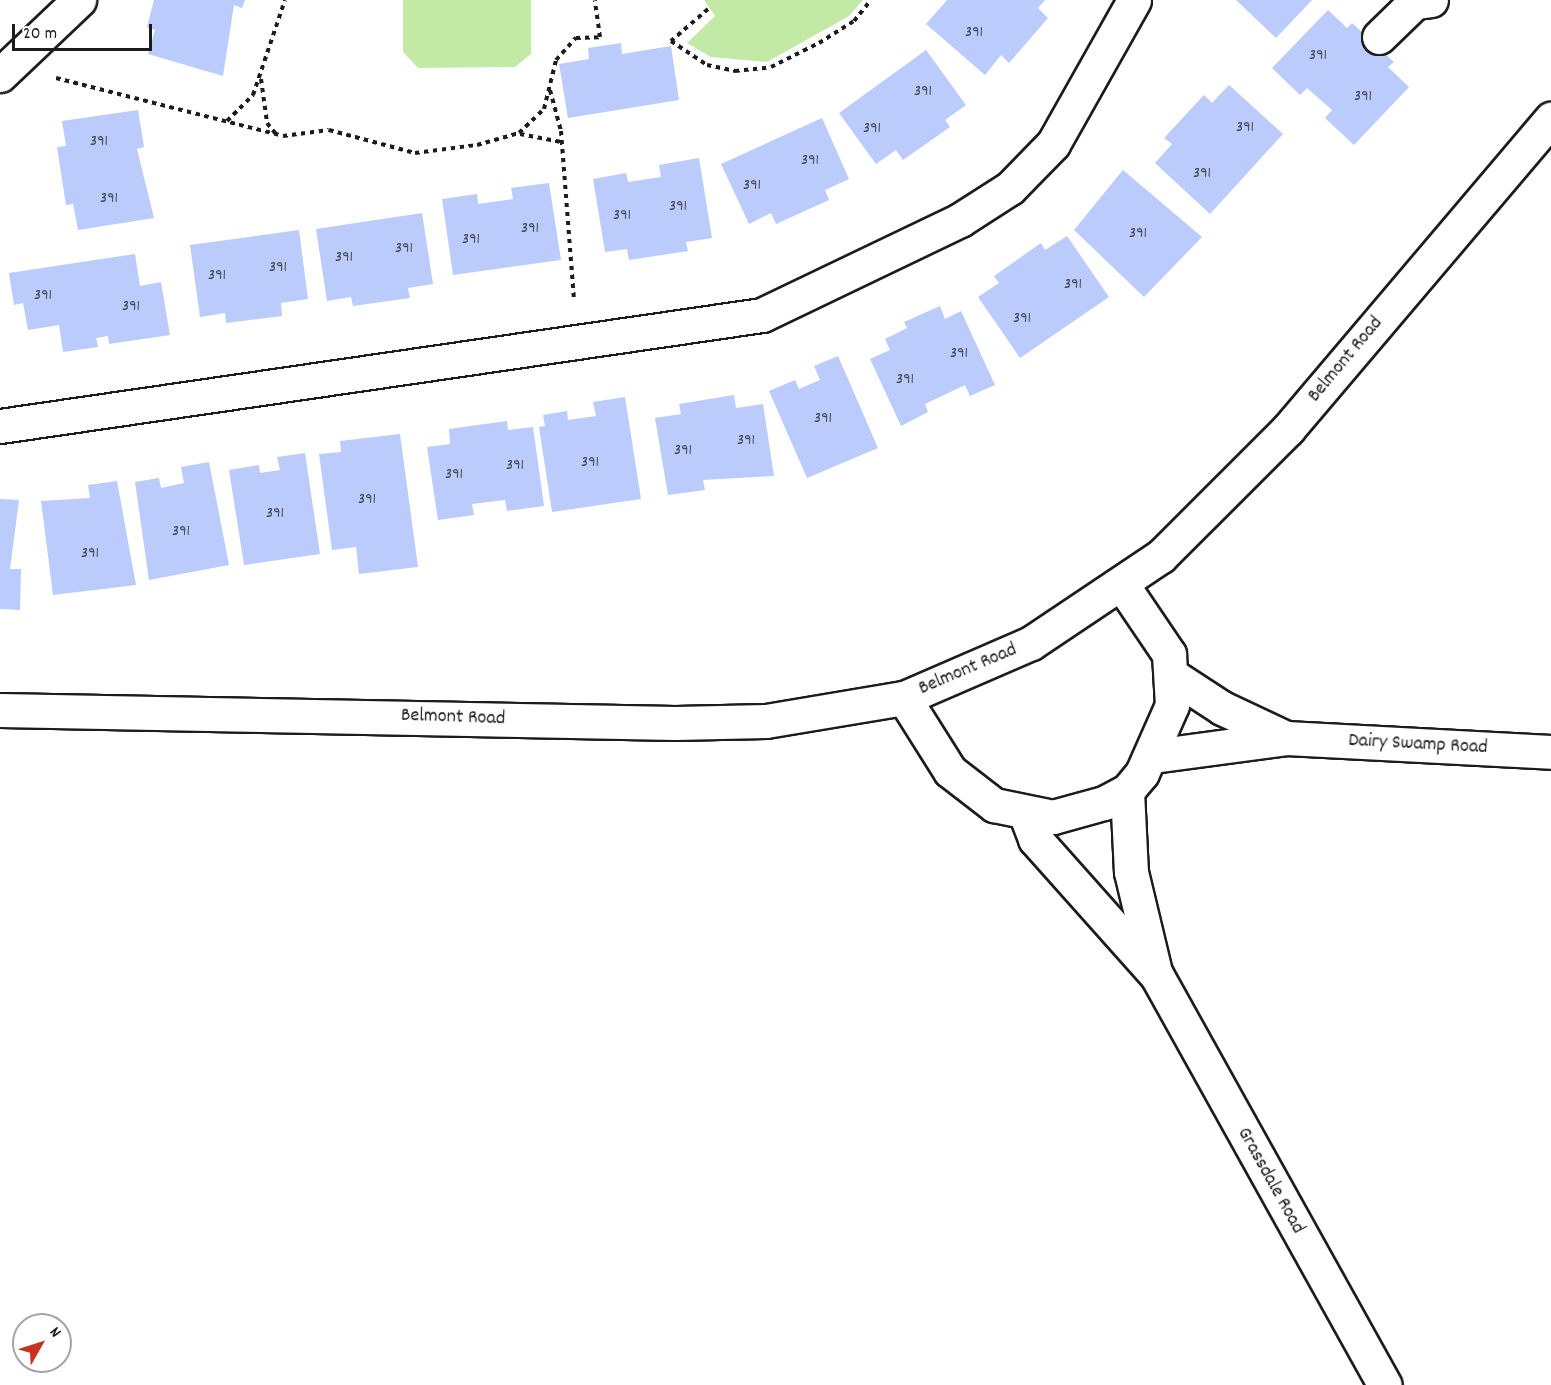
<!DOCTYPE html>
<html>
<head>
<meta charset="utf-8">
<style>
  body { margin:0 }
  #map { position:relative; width:1551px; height:1385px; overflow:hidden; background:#fff; font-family:Dekko,sans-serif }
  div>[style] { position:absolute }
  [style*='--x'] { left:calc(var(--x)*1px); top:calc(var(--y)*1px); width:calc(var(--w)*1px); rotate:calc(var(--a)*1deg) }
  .green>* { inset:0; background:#c2eaa6 }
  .building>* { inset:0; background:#bbccfc }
  .path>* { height:4px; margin-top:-2px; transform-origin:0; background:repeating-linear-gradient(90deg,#1c1c1c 0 4.5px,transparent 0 9px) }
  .roads { filter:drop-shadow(2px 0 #1c1c1c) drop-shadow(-2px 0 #1c1c1c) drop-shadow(0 2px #1c1c1c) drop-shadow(0 -2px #1c1c1c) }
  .street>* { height:33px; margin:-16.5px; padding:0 16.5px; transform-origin:16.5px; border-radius:16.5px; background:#fff }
  .secondary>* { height:33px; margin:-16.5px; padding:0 16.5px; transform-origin:16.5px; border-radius:16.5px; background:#fff }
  span { translate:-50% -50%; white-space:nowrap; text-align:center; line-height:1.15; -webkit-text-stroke:5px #fff; paint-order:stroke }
  .number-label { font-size:16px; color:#444854 }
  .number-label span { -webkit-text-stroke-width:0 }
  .street-label { font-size:20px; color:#1c1c1c }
  .north { position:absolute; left:12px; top:1313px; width:60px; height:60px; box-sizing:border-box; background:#fff; border:2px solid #a4a4a4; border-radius:50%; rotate:51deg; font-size:16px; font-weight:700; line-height:24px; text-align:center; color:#1c1c1c }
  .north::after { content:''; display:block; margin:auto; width:21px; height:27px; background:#c8321e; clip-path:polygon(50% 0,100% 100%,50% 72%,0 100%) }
  .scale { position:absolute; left:12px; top:24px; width:140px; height:27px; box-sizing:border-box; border:3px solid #1c1c1c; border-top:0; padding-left:8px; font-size:18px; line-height:21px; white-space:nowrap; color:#1c1c1c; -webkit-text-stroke:4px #fff; paint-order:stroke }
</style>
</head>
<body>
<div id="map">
  <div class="green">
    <i style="clip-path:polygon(403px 0,531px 0,531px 54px,515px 67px,418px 68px,403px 52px)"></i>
    <i style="clip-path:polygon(704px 0,863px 0,849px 16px,767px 62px,711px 57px,687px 43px,715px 16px)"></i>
  </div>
  <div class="building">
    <i style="clip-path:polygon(154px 0,245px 0,242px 8px,234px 5px,223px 76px,148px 54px,155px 30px,147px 27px)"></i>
    <i style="clip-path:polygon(947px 0,1045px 0,1038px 8px,1048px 18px,1009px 63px,1001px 55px,985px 75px,926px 24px)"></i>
    <i style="clip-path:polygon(1236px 0,1312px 0,1276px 38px)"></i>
    <i style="clip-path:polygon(1328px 10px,1347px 28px,1352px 23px,1394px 62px,1388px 67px,1409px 87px,1354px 145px,1325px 118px,1332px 110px,1307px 88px,1300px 95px,1272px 68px)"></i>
    <i style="clip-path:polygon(621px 43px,622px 54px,671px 46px,679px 100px,568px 118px,559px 64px,589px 59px,588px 48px)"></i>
    <i style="clip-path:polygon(926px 50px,966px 105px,945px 120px,950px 127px,903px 160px,896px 150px,876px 164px,839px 113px)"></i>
    <i style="clip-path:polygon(1229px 85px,1283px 134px,1210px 214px,1155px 163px,1172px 144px,1164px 138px,1204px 95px,1212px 103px)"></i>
    <i style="clip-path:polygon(138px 110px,144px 147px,137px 149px,154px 218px,78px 230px,73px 204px,66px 205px,57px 147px,66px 146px,62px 121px)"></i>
    <i style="clip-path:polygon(822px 118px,849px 179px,825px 190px,829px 200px,776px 224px,771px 213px,749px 224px,721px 164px)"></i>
    <i style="clip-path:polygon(699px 158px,712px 238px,686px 242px,688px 251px,629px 260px,627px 249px,605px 252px,593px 179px,626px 173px,628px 182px,661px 177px,659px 165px)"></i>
    <i style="clip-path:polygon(1123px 170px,1202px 237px,1144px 297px,1074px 230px)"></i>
    <i style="clip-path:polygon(549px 183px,561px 260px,453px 275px,442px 199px,477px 194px,478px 204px,513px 199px,511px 188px)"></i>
    <i style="clip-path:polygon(422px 213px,433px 284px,408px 288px,410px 298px,353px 306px,351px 297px,327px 301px,316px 229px)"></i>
    <i style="clip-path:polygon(299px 230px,308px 299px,281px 303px,282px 316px,226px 323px,225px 313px,200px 317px,190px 245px)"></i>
    <i style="clip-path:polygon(1067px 236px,1109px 297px,1020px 358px,978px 297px,999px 283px,994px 276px,1041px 243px,1045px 250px)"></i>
    <i style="clip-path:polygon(135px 254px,140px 286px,161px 282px,170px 335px,109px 344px,108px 336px,96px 338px,98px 347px,63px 352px,59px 325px,28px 330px,23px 303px,14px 305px,9px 273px)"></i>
    <i style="clip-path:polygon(940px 306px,945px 319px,961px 311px,995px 385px,970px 396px,965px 385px,925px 404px,928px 412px,901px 426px,870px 359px,890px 350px,885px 339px,907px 328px,904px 322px)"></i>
    <i style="clip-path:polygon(838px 356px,878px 448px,807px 478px,769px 391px,795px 380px,799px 389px,820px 380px,814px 366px)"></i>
    <i style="clip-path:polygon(734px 395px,736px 408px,763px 404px,774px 476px,703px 480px,705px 490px,668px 495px,655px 418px,681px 414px,679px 404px)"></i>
    <i style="clip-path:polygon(625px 397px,641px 499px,552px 512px,539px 427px,545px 426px,543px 415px,567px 411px,568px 420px,596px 416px,593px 402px)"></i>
    <i style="clip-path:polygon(507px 421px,508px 430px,533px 427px,544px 506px,507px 511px,505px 500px,472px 504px,474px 515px,438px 520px,427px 447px,450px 444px,449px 429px)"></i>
    <i style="clip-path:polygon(400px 434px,418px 567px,359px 574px,356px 547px,332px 550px,319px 454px,341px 452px,340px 441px)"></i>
    <i style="clip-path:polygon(305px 453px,320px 554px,244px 565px,229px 470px,259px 465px,260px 473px,280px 470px,277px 457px)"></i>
    <i style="clip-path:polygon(209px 462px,229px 565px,149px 580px,135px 482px,159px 478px,161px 488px,184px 483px,181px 467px)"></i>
    <i style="clip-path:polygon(117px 481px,136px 585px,53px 595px,41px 501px,90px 498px,88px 485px)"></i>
    <i style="clip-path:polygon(0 499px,19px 500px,10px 569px,21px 569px,20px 610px,0 609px)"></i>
  </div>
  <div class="path">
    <i style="--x:708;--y:9;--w:49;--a:139.1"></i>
    <i style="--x:671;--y:41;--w:43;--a:33.7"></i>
    <i style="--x:707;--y:65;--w:29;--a:12"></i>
    <i style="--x:735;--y:71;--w:36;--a:-6"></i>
    <i style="--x:771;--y:67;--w:54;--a:-26.6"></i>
    <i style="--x:819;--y:43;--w:41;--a:-32.2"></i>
    <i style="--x:854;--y:21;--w:27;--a:-51"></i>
    <i style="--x:56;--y:78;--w:234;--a:14.3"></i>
    <i style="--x:283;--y:136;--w:46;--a:-7.4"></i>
    <i style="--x:329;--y:130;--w:89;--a:15"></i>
    <i style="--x:415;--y:153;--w:63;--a:-7.4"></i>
    <i style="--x:477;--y:145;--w:44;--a:-15.9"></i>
    <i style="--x:519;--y:133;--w:35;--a:-44"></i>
    <i style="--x:544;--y:109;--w:50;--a:-76.2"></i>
    <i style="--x:556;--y:60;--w:30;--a:-48"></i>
    <i style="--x:576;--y:38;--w:24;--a:-2"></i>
    <i style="--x:600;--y:37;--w:37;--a:-98"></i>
    <i style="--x:261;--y:79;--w:44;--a:82.2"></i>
    <i style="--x:267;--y:123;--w:14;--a:51"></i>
    <i style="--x:550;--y:90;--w:42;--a:75"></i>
    <i style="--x:561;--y:131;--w:169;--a:85.6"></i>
    <i style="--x:227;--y:121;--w:37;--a:-45"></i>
    <i style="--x:253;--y:95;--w:100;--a:-71.4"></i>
    <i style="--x:520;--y:134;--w:42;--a:11"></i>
  </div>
  <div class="roads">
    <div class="street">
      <i style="--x:1379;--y:37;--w:50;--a:-44.2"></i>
      <i style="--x:1415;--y:2;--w:16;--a:-7"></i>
      <i style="--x:0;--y:75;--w:109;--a:-43.5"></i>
      <i style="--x:0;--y:426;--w:770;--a:-8.29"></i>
      <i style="--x:762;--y:315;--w:220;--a:-25.6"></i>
      <i style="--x:960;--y:220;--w:59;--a:-32.6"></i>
      <i style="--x:1010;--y:188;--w:62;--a:-45.7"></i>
      <i style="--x:1053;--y:144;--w:165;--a:-60.6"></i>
      <i style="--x:1173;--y:676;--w:59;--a:33.1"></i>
      <i style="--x:1222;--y:708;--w:71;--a:25.1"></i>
      <i style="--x:904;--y:698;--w:86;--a:57.8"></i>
      <i style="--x:950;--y:771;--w:56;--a:37.7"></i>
      <i style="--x:994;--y:805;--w:60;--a:11.5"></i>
      <i style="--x:1053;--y:817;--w:53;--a:-15.4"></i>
      <i style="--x:1104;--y:803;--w:26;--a:-28"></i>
      <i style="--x:1127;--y:791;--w:23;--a:-50"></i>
      <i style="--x:1142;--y:773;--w:74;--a:-66.2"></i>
      <i style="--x:1172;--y:705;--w:51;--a:-93.4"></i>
      <i style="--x:1169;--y:654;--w:82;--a:-124.1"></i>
      <i style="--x:1153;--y:756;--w:134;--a:-7.7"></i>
      <i style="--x:1286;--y:738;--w:265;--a:3"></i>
      <i style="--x:1127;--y:791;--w:81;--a:87.2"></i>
      <i style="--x:1131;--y:872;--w:103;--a:76.5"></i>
      <i style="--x:1026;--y:815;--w:26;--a:69"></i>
      <i style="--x:1035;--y:839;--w:183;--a:48.3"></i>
      <i style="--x:1157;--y:976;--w:468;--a:60.9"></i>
    </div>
    <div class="secondary">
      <i style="--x:0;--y:710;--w:675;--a:1.1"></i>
      <i style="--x:675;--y:723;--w:91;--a:-1.3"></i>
      <i style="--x:766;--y:721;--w:140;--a:-9.5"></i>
      <i style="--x:904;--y:698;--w:138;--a:-23.4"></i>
      <i style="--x:1031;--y:643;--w:156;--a:-33.8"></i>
      <i style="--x:1161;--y:556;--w:180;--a:-45"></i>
      <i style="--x:1288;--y:429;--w:407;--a:-49.7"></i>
    </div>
  </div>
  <div class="number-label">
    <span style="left:974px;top:33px">391</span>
    <span style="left:1318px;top:56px">391</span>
    <span style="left:923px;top:92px">391</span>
    <span style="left:1363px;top:97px">391</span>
    <span style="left:1245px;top:128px">391</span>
    <span style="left:872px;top:129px">391</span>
    <span style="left:99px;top:142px">391</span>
    <span style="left:810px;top:161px">391</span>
    <span style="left:1202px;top:174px">391</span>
    <span style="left:752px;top:186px">391</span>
    <span style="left:109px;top:199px">391</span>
    <span style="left:678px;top:207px">391</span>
    <span style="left:622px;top:216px">391</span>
    <span style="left:530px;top:229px">391</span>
    <span style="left:1138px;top:234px">391</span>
    <span style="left:471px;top:240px">391</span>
    <span style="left:404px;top:249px">391</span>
    <span style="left:344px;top:258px">391</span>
    <span style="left:278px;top:268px">391</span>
    <span style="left:217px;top:276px">391</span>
    <span style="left:1073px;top:285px">391</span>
    <span style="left:43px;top:296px">391</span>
    <span style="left:131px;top:307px">391</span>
    <span style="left:1022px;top:319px">391</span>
    <span style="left:959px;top:354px">391</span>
    <span style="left:905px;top:380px">391</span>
    <span style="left:823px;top:419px">391</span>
    <span style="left:746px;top:441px">391</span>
    <span style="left:683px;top:451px">391</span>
    <span style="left:590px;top:463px">391</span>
    <span style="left:515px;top:466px">391</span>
    <span style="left:454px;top:475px">391</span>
    <span style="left:367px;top:500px">391</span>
    <span style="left:275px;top:514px">391</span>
    <span style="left:181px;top:532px">391</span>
    <span style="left:90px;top:554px">391</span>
  </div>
  <div class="street-label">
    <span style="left:1346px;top:360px;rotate:-50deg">Belmont Road</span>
    <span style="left:968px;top:670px;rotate:-23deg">Belmont Road</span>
    <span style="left:453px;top:718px;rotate:2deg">Belmont Road</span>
    <span style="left:1418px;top:745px;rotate:3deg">Dairy Swamp Road</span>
    <span style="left:1270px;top:1181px;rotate:61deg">Grassdale Road</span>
  </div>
  <div class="north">N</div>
  <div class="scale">20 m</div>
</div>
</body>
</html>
